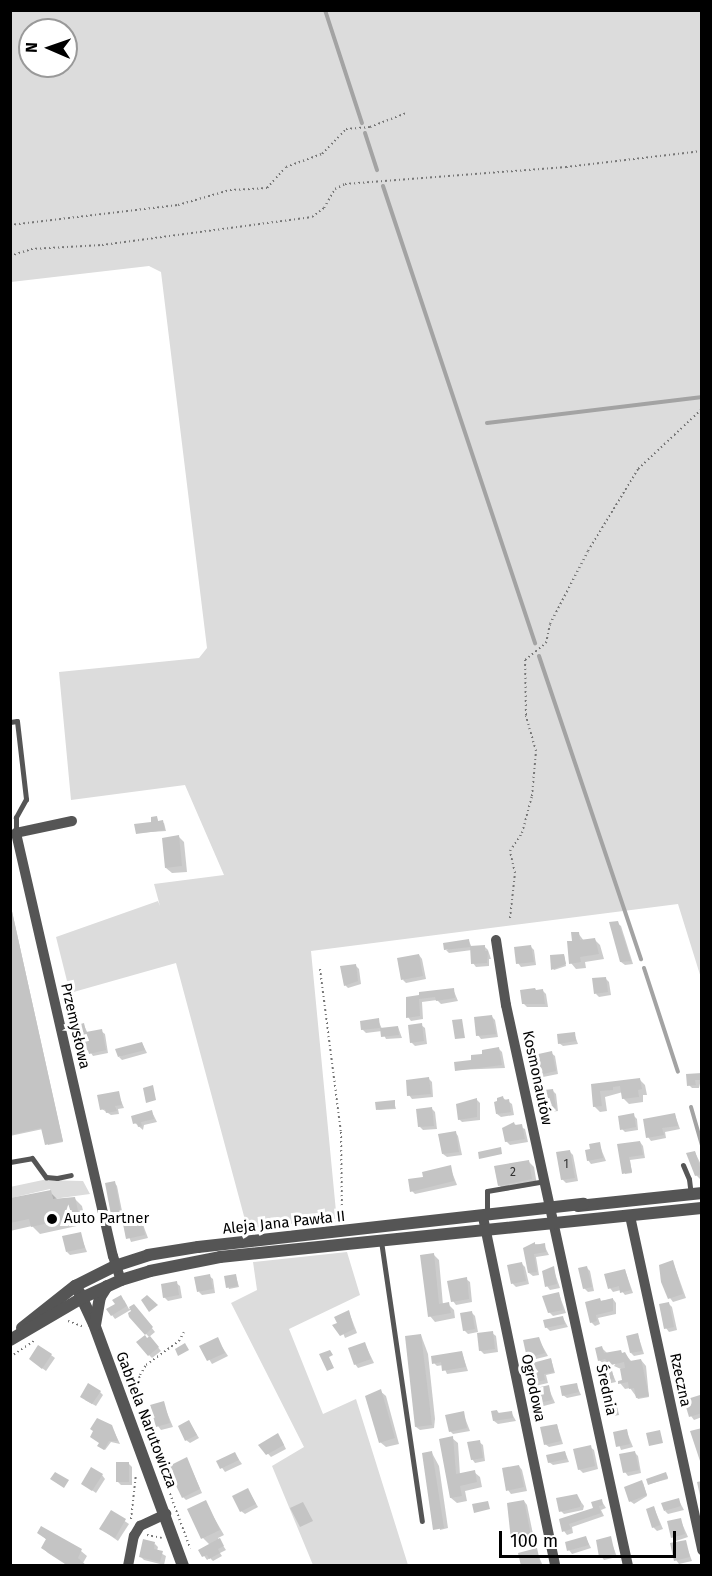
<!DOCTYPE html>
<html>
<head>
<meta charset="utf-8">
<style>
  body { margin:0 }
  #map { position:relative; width:712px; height:1576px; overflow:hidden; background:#fff; font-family:"Fira Sans",sans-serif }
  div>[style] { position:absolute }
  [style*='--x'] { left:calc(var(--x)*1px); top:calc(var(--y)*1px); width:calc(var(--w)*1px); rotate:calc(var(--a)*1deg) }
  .green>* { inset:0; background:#dcdcdc }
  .shadow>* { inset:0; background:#0003 }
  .stream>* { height:4px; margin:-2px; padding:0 2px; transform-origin:2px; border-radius:2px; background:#a3a3a3 }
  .building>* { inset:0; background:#c4c4c4 }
  .path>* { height:2px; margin-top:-1px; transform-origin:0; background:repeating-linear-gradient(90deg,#777 0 1.5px,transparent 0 4.5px) }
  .service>* { height:5px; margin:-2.5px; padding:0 2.5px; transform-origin:2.5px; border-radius:2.5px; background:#555 }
  .minor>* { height:10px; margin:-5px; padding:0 5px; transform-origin:5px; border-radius:5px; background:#555 }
  .tertiary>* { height:12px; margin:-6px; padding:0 6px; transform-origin:6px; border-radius:6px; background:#555 }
  .dots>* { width:16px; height:16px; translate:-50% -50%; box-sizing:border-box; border:3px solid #fff; border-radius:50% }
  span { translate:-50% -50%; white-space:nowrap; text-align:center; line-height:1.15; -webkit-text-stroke:6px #fff; paint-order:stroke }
  .number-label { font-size:12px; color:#313131 }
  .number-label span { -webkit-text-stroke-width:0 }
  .street-label { font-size:15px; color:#000 }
  .poi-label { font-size:15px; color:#000 }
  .left { translate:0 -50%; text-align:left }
  .frame { position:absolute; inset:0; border:12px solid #000; pointer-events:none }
  .north { position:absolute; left:18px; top:18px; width:60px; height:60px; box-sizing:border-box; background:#fff; border:2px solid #999; border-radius:50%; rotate:272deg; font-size:16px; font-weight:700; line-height:24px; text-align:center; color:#000 }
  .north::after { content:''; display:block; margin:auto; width:21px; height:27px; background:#000; clip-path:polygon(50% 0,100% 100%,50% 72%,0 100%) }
  .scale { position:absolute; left:499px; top:1531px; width:177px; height:27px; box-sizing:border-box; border:3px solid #000; border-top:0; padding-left:8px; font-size:18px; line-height:21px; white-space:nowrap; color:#000; -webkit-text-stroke:4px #fff; paint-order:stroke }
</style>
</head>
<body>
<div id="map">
  <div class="green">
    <i style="clip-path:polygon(evenodd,10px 11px,701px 11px,701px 978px,678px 904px,311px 951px,337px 1222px,248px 1231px,176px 963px,70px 993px,56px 937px,158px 901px,160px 906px,154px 884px,224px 875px,185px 785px,71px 800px,59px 672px,199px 658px,207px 648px,161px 272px,149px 266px,11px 282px,10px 11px,30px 30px,66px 30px,66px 66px,30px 66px,30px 30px)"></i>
    <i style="clip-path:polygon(43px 1180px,83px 1181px,90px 1194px,53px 1199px,50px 1189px,11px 1198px,10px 1187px)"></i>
    <i style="clip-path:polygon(347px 1252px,360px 1295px,289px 1329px,323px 1414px,356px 1399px,408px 1565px,313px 1565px,272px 1466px,304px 1447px,231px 1303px,257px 1290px,253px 1262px)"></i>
  </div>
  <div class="shadow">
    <i style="clip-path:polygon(157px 818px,158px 822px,164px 823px,166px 831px,137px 833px)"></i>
    <i style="clip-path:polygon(178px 836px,184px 842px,187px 872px,172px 873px,166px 868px)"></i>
    <i style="clip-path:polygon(10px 902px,63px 1142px,48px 1145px,43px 1129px,10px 1136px)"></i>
    <i style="clip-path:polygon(617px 923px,621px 926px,633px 964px,625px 965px,621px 962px)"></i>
    <i style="clip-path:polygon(578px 933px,584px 941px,594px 939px,600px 945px,604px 959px,585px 962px,586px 968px,576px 969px,571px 963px)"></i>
    <i style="clip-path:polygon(469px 941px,472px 948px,484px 946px,488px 950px,491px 959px,489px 959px,489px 966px,476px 967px,473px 963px,472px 950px,449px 953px,446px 950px)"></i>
    <i style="clip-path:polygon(531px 947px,534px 950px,536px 965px,521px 967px,518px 963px)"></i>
    <i style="clip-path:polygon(419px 955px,422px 959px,426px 979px,406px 983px,403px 980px)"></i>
    <i style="clip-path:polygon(564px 955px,566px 966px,554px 970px,553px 969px)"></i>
    <i style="clip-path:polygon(356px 966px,359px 969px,361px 984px,348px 988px,345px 985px)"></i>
    <i style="clip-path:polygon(605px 978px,609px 982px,611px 995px,599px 997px,596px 994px)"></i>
    <i style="clip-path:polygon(453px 989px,458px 1001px,441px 1004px,437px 1000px,422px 1002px,423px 1019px,411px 1021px,408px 1017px,408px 998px)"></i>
    <i style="clip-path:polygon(543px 991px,546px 994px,548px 1007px,527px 1007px,524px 1004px)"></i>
    <i style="clip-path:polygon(491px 1016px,495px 1020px,498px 1037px,481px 1039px,478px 1035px)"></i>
    <i style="clip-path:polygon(378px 1020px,382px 1029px,398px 1027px,402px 1038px,386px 1039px,382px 1031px,366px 1033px,362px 1029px)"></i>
    <i style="clip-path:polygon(84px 1025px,88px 1034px,101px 1031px,105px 1034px,108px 1053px,93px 1056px,89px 1050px,82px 1052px,79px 1049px)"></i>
    <i style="clip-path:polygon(421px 1025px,425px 1028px,427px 1044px,415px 1046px,411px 1042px)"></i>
    <i style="clip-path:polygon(574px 1033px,578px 1044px,563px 1046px,559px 1043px)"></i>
    <i style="clip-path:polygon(142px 1043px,147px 1053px,122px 1060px,119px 1057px)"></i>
    <i style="clip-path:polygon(499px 1049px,502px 1052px,505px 1068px,456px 1070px)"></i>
    <i style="clip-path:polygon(551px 1053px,555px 1056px,558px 1074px,543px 1077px,540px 1074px)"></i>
    <i style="clip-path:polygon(702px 1074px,699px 1088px,692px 1088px,689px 1085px)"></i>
    <i style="clip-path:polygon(429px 1079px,432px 1082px,433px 1097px,412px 1099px,409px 1095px)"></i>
    <i style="clip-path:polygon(640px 1080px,645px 1085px,647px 1095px,643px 1095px,643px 1102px,629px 1104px,623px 1098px,623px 1092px,605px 1097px,607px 1111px,600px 1112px,594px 1106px,593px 1085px)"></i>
    <i style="clip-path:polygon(552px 1090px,556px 1094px,558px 1111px,543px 1113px,539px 1110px)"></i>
    <i style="clip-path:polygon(118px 1093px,124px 1108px,118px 1109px,119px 1114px,111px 1115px,102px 1109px)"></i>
    <i style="clip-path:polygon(503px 1098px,512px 1104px,514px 1115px,501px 1117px,497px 1114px)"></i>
    <i style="clip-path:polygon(477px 1100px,480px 1103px,480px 1120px,462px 1122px,459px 1119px)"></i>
    <i style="clip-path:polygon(394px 1102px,396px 1109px,377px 1110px)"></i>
    <i style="clip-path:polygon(432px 1109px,435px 1112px,437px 1129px,423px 1130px,420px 1127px)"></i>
    <i style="clip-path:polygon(152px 1112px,157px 1122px,144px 1125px,143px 1130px,135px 1123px)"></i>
    <i style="clip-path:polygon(633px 1115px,637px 1119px,638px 1130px,625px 1132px,622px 1129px)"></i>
    <i style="clip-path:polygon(675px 1115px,680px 1129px,665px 1132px,666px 1138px,651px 1141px,648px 1137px)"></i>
    <i style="clip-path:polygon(514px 1124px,525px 1129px,528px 1142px,510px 1145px,506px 1141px)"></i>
    <i style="clip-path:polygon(455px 1132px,458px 1136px,462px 1155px,447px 1157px,443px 1154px)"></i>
    <i style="clip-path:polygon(640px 1142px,643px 1146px,645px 1158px,630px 1160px,632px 1173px,625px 1174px,619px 1146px)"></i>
    <i style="clip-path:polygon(599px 1144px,606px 1161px,591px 1164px,588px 1160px,592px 1150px)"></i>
    <i style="clip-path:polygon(570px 1152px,573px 1155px,578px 1181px,566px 1183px,562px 1179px)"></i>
    <i style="clip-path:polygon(695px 1152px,702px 1167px,700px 1179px,696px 1175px)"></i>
    <i style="clip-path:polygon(528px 1161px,534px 1167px,537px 1185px,505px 1191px,499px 1185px)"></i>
    <i style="clip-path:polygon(450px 1167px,457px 1185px,415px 1194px,412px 1191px,424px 1178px)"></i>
    <i style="clip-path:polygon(114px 1182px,117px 1186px,124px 1221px,117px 1223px,113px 1219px)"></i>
    <i style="clip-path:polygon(50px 1192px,58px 1200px,75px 1199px,82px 1206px,86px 1224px,40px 1234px,32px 1226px,10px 1231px,10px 1200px)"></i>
    <i style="clip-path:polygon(142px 1222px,148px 1238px,131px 1242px,125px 1226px)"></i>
    <i style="clip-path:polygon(80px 1234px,87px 1252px,70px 1255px,67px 1252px)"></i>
    <i style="clip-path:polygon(535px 1244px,544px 1245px,549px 1255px,536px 1257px,539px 1275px,533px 1276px,529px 1273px)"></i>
    <i style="clip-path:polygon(433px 1254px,439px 1260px,443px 1305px,448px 1304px,454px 1310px,455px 1318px,435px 1322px,430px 1316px)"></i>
    <i style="clip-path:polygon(673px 1262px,686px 1298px,673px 1302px,670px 1298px)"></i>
    <i style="clip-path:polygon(522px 1264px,525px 1267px,529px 1284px,516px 1287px,513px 1284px,509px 1266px)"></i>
    <i style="clip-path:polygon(553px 1268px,560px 1288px,550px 1290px,547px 1286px)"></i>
    <i style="clip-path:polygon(587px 1268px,590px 1271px,594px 1291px,588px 1292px,584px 1288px)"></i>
    <i style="clip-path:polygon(625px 1270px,633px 1293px,625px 1295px,621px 1290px,613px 1292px,610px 1288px)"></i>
    <i style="clip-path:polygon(209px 1276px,213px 1279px,215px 1293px,202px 1295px,199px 1292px)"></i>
    <i style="clip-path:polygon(236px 1276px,239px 1287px,229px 1289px,226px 1278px)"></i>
    <i style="clip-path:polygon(466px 1279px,470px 1282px,472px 1302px,456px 1305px,453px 1301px)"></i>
    <i style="clip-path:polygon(176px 1283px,180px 1286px,182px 1298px,168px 1301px,164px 1297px)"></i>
    <i style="clip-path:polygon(559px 1294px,566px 1313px,553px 1316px,549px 1312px)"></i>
    <i style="clip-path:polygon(613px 1299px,616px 1303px,616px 1314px,598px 1318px,600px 1324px,595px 1326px,591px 1322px,587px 1303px)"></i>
    <i style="clip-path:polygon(124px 1300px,129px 1309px,134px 1306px,137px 1309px,155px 1332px,149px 1337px,130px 1317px,133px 1311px,132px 1309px,115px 1319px,112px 1315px)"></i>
    <i style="clip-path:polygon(669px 1304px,672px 1307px,677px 1330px,669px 1332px,666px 1328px)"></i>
    <i style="clip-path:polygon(349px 1312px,357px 1333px,345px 1338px,339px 1323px)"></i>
    <i style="clip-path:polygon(471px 1312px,475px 1316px,478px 1332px,468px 1334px,464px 1330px)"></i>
    <i style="clip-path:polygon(563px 1318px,568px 1327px,550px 1331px,546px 1327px)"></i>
    <i style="clip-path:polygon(492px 1333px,496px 1336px,498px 1352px,484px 1354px,480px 1350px)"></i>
    <i style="clip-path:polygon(421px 1335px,428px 1354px,435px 1419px,434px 1428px,420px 1430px,416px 1427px)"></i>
    <i style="clip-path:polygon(638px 1335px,644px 1354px,634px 1356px,631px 1353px)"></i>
    <i style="clip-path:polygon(538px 1338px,548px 1356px,532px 1360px,528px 1357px)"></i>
    <i style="clip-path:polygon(217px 1339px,228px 1356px,212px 1364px,201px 1346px)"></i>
    <i style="clip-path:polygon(153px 1341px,161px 1351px,152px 1358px,149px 1355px)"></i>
    <i style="clip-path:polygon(365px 1344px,374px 1363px,358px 1368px,355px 1364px)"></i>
    <i style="clip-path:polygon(602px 1348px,608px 1354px,625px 1354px,632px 1362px,641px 1360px,646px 1366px,649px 1397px,638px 1399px,630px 1388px,625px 1389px,620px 1383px,623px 1381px,621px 1369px,614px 1366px,616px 1363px,605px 1365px,599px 1360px)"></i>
    <i style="clip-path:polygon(462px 1353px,468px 1371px,447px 1374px,443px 1365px,437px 1366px,434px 1363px)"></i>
    <i style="clip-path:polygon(51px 1355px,55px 1358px,46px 1371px,34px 1362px)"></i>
    <i style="clip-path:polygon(551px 1359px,555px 1373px,546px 1375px,548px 1383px,535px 1386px,531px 1382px)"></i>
    <i style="clip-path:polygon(610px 1367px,616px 1382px,607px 1384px,604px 1381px)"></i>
    <i style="clip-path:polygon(576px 1384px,581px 1395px,567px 1398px,563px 1395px)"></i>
    <i style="clip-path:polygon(548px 1387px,555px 1403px,540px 1407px,537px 1403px)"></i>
    <i style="clip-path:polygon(380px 1391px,386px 1396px,399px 1444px,386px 1447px,380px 1442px)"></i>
    <i style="clip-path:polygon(100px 1392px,103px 1395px,96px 1406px,85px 1400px)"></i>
    <i style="clip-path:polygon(699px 1397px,702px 1417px,694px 1420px,691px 1416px)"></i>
    <i style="clip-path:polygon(163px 1403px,173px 1427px,161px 1430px,158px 1426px)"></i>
    <i style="clip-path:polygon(497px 1411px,500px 1414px,511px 1412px,516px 1421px,498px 1424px,494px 1421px)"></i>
    <i style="clip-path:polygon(463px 1413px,470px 1431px,453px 1434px,450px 1431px)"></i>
    <i style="clip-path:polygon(189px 1422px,199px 1438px,190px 1443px,186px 1440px)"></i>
    <i style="clip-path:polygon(557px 1425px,563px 1444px,549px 1447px,545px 1444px)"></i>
    <i style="clip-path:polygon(626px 1430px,633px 1447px,621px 1450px,615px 1433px)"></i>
    <i style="clip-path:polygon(114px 1431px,120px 1444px,111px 1442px,105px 1450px,100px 1447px)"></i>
    <i style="clip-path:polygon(452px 1438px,458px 1443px,460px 1475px,474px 1472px,480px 1477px,482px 1487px,465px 1491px,467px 1501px,457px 1503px,451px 1498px)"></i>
    <i style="clip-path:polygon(281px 1439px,286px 1449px,271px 1457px,261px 1446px)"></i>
    <i style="clip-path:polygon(479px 1442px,483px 1445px,485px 1461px,475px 1463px,472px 1459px)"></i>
    <i style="clip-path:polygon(590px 1447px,594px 1450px,598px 1469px,583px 1473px,579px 1469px)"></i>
    <i style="clip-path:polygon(565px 1452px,569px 1462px,553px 1465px,549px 1462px)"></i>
    <i style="clip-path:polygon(634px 1452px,638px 1456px,641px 1473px,628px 1476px,625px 1472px)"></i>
    <i style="clip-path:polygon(432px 1453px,439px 1466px,448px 1528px,440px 1530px)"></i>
    <i style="clip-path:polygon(235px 1454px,242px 1464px,225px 1472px,218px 1462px)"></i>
    <i style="clip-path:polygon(187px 1459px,202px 1493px,186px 1500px,183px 1497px)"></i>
    <i style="clip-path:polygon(128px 1463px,132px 1467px,132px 1485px,121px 1485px,117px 1481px)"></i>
    <i style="clip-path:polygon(519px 1466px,522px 1470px,527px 1491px,511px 1494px,508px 1490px)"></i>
    <i style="clip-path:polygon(102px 1475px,105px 1479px,96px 1493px,83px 1484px)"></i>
    <i style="clip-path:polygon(667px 1475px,668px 1479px,649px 1484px)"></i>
    <i style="clip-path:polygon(643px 1483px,647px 1496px,634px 1504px,630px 1501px)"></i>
    <i style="clip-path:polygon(248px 1490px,258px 1507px,245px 1514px,241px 1511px)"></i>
    <i style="clip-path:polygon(576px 1495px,584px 1506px,583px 1510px,564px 1514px,561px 1511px)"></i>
    <i style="clip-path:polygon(678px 1499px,684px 1510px,668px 1514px,665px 1511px)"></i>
    <i style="clip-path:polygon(601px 1500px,606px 1508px,601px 1510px,604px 1516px,572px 1527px,573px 1533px,567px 1535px,564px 1531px,560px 1520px,594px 1509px)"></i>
    <i style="clip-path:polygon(524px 1501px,527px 1505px,534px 1539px,516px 1543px,512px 1539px)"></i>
    <i style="clip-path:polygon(205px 1502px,224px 1535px,218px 1538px,226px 1550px,220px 1553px,222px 1556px,213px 1561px,210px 1558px,207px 1560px,200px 1550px,210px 1545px,203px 1538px)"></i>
    <i style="clip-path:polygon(654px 1508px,663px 1529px,657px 1531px,653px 1527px)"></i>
    <i style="clip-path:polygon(111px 1512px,129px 1524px,118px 1541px,101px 1529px)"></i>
    <i style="clip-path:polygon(680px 1519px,688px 1537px,676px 1541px,673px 1537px)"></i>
    <i style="clip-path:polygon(42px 1528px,81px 1551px,87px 1556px,83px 1563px,87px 1566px,68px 1566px,48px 1553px,43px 1548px,47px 1540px,39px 1533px)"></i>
    <i style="clip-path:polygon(586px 1538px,591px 1548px,572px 1554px,569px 1550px)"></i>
    <i style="clip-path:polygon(610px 1538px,617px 1557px,604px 1560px,601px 1556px)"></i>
    <i style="clip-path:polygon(685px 1542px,692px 1561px,679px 1564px,676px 1560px)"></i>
    <i style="clip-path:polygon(155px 1544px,158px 1547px,157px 1551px,166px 1556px,164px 1565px,144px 1560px,141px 1557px)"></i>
    <i style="clip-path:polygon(536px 1550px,543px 1566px,523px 1566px)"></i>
  </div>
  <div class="stream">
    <i style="--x:325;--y:10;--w:119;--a:71.9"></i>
    <i style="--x:365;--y:133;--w:39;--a:72"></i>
    <i style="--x:383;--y:186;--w:482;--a:71.6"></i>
    <i style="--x:487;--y:423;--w:217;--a:-6.9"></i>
    <i style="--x:539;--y:656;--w:320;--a:71.4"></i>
    <i style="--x:644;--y:968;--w:109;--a:71.9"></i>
    <i style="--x:691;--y:1107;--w:40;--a:74"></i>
  </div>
  <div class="building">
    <i style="clip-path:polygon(157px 816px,158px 821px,163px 820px,165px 830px,136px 834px,134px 824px,151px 822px,151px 817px)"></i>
    <i style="clip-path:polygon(179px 835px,182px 866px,165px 868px,162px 838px)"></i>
    <i style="clip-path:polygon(11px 907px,63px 1141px,45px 1145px,41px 1128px,10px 1135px)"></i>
    <i style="clip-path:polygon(618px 921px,624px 939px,631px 961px,620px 962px,609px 922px)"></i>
    <i style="clip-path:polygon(571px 932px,579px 932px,580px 940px,595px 938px,599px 954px,580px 957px,581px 962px,569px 964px,567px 941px,572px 941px)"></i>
    <i style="clip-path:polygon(469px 939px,470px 947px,444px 950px,443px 943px)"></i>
    <i style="clip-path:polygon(485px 945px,485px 951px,488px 951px,487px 963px,471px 964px,470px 946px)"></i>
    <i style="clip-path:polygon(531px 945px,534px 962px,516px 964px,514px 947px)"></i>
    <i style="clip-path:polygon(419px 954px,423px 976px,401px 980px,397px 958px)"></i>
    <i style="clip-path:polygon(564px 954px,566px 964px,551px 970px,550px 955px)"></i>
    <i style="clip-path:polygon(356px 964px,358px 981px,344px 986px,340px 966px)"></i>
    <i style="clip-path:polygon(606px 977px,608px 992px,594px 994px,592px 978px)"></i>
    <i style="clip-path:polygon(454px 988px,455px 998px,436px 1001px,435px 997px,419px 999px,420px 1016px,406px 1018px,406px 997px,419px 995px,419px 992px)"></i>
    <i style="clip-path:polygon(535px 988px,536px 990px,543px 989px,545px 1004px,522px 1004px,520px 990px)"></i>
    <i style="clip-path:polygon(492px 1015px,496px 1034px,476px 1036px,474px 1017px)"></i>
    <i style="clip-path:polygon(379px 1018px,380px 1028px,398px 1026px,399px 1035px,381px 1037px,380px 1028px,361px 1030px,360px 1021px)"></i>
    <i style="clip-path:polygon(462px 1019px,465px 1038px,455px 1039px,452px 1020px)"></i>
    <i style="clip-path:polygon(84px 1023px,86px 1032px,102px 1029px,106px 1050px,89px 1054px,87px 1047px,77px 1050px,77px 1025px)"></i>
    <i style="clip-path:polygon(422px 1023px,424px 1041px,410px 1043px,408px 1025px)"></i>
    <i style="clip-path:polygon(575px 1032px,576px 1041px,558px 1044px,557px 1034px)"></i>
    <i style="clip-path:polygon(142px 1042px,145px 1050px,118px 1057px,115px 1049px)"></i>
    <i style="clip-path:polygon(499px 1047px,502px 1065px,455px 1071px,454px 1062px,471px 1060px,471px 1055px,482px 1054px,482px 1050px)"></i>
    <i style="clip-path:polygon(552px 1051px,556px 1071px,539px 1075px,534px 1055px)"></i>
    <i style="clip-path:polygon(702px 1073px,702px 1080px,695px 1080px,696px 1085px,687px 1086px,686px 1074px)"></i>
    <i style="clip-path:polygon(429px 1077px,431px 1094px,407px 1096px,406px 1080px)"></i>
    <i style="clip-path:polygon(640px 1078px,642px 1089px,638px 1090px,639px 1097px,622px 1099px,620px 1086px,613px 1087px,613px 1090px,600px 1091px,602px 1106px,593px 1107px,591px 1084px)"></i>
    <i style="clip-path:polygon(153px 1085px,156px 1100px,146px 1103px,143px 1088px)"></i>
    <i style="clip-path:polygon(553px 1089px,556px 1108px,538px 1111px,535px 1091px)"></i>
    <i style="clip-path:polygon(119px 1091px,122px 1105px,115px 1106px,117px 1111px,106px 1113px,105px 1109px,100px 1110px,97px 1095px)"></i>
    <i style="clip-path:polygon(503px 1096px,504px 1100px,509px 1099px,511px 1112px,496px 1114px,494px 1102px,497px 1101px,497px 1098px)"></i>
    <i style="clip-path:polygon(477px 1098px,477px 1117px,458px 1120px,456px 1104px)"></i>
    <i style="clip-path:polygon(395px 1100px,395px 1108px,376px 1110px,375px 1102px)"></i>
    <i style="clip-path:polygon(432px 1107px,434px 1126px,418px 1127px,416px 1109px)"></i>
    <i style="clip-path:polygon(152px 1110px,154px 1119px,141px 1122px,142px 1126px,138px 1127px,137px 1123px,133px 1124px,131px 1116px)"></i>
    <i style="clip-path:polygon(634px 1113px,636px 1127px,620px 1130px,618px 1116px)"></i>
    <i style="clip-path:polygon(675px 1113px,678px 1126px,662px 1128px,664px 1135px,646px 1138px,643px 1119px)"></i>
    <i style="clip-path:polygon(514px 1122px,515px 1125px,522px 1124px,525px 1139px,505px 1142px,502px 1128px)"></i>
    <i style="clip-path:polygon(456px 1131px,459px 1152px,442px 1154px,438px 1134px)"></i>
    <i style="clip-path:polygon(640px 1141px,643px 1155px,629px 1157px,632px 1172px,622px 1174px,617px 1144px)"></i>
    <i style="clip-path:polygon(600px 1142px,603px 1158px,587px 1161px,585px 1150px,590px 1149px,589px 1144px)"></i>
    <i style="clip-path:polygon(501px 1147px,502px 1154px,479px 1159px,478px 1152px)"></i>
    <i style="clip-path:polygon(570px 1150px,575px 1178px,561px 1180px,556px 1152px)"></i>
    <i style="clip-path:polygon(695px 1151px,702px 1174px,695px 1176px,686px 1153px)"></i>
    <i style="clip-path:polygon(529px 1160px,532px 1179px,498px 1186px,494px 1166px)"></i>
    <i style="clip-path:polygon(451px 1165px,454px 1181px,410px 1192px,408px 1179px,423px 1177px,422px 1172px)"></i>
    <i style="clip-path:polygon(115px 1181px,122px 1218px,112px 1220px,105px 1183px)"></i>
    <i style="clip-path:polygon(51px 1190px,53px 1199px,75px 1197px,79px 1216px,31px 1227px,29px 1219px,10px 1223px,10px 1198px)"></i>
    <i style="clip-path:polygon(142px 1220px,145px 1235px,126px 1239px,123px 1224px)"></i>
    <i style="clip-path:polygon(81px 1232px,85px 1248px,66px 1252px,62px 1236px)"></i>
    <i style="clip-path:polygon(535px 1242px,535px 1245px,545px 1243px,546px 1252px,534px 1254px,537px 1272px,528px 1273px,523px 1248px)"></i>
    <i style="clip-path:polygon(434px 1253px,439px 1304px,449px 1302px,451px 1313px,428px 1317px,420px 1255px)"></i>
    <i style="clip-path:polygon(673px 1260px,683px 1294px,668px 1299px,661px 1282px,659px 1265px)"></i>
    <i style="clip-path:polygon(522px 1262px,526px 1281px,511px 1284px,507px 1265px)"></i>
    <i style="clip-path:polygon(554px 1266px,557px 1284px,545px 1287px,542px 1271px)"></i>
    <i style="clip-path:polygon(587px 1266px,592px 1287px,583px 1289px,578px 1268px)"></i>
    <i style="clip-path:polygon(625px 1269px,631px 1290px,620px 1293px,619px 1286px,608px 1289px,604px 1274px)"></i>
    <i style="clip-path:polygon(210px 1274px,213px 1289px,197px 1292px,194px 1277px)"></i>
    <i style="clip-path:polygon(236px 1274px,238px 1286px,226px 1288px,224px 1276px)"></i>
    <i style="clip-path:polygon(467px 1277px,469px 1299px,451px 1302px,447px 1281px)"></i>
    <i style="clip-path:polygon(177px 1281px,179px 1295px,163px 1298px,161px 1284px)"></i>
    <i style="clip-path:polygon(559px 1292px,563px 1310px,548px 1313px,542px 1296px)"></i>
    <i style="clip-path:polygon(121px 1295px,127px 1306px,111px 1316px,106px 1309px,115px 1304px,112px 1300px)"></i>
    <i style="clip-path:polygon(147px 1295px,158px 1305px,149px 1312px,141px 1300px)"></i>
    <i style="clip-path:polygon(600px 1298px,601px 1301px,613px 1298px,613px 1311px,596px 1315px,597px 1321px,590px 1323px,585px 1302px)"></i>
    <i style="clip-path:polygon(669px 1302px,674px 1327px,664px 1329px,659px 1304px)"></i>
    <i style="clip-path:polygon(134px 1304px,153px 1327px,145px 1335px,129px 1317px,128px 1313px,131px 1311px,129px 1307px)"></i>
    <i style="clip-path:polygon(349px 1310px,354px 1329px,340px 1336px,332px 1325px,337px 1323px,334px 1317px)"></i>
    <i style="clip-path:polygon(472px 1311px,475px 1329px,463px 1331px,460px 1313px)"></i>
    <i style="clip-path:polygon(563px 1316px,565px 1324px,545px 1328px,543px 1320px)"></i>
    <i style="clip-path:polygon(493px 1331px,495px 1349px,479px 1351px,477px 1333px)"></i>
    <i style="clip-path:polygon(638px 1333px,642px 1351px,630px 1353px,626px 1336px)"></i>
    <i style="clip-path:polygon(421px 1334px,432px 1425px,415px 1427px,405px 1336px)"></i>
    <i style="clip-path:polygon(145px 1335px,147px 1338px,150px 1336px,159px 1347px,148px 1356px,136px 1342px)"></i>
    <i style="clip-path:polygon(218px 1337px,225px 1353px,207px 1361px,199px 1346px)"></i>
    <i style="clip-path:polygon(539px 1337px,545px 1353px,527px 1358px,523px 1340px)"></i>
    <i style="clip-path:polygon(365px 1342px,371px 1359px,354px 1365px,348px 1348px)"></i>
    <i style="clip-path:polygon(185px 1343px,189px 1350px,178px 1356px,175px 1349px)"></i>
    <i style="clip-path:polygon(38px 1345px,52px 1354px,42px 1369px,29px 1359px)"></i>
    <i style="clip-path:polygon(602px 1346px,604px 1353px,621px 1350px,622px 1353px,625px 1352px,630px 1361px,641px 1359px,649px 1396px,636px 1398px,634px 1388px,629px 1389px,628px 1382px,618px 1384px,618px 1381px,622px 1380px,620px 1369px,625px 1368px,624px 1362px,611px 1365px,605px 1359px,598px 1361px,595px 1348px)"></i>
    <i style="clip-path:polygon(330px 1350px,333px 1355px,329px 1357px,334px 1368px,327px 1371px,319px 1354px)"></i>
    <i style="clip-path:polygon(462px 1351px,466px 1367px,442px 1371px,441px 1362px,432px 1364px,431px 1356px)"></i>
    <i style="clip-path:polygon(551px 1358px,554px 1372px,544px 1374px,545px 1380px,530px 1383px,525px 1365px)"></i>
    <i style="clip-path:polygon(611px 1366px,614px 1379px,602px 1382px,599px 1369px)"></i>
    <i style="clip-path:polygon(88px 1383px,101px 1391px,92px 1404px,80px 1397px)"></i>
    <i style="clip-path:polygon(577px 1383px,579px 1392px,562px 1396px,560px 1386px)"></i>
    <i style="clip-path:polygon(549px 1385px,552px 1400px,535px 1404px,532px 1389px)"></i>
    <i style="clip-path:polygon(381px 1389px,395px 1438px,379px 1443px,365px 1396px)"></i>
    <i style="clip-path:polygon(700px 1395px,702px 1413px,689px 1417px,684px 1400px)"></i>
    <i style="clip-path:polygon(164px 1401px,170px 1423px,156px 1427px,150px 1405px)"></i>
    <i style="clip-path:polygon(616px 1402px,619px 1415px,607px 1417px,605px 1405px)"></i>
    <i style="clip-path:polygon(497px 1410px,498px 1413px,512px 1411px,513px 1418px,493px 1421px,491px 1411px)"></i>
    <i style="clip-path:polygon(464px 1411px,467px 1428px,449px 1432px,445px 1415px)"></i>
    <i style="clip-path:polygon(97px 1418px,112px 1425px,118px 1441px,109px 1441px,104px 1450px,97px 1446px,99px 1443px,90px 1437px,93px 1431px,90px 1429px)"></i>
    <i style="clip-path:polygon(189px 1420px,197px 1435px,185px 1441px,178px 1426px)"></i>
    <i style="clip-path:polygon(557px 1424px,561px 1441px,544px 1445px,540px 1427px)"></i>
    <i style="clip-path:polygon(702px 1428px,702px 1464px,701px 1464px,690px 1431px)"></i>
    <i style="clip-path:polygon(627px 1429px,630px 1444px,616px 1447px,613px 1432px)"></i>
    <i style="clip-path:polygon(660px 1430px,663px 1443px,649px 1446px,646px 1433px)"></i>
    <i style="clip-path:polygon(278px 1433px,284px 1445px,266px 1455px,258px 1445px)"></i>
    <i style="clip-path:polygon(453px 1436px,456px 1474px,475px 1470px,477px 1482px,460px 1486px,462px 1496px,450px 1498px,439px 1439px)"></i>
    <i style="clip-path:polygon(480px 1440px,483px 1458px,471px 1460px,467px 1442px)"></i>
    <i style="clip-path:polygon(591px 1445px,595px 1466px,578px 1470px,573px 1449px)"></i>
    <i style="clip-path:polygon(432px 1451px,444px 1528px,433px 1530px,422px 1453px)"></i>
    <i style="clip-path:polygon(565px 1451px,567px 1459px,548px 1463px,546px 1455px)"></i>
    <i style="clip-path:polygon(635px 1451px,639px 1470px,623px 1473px,619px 1454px)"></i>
    <i style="clip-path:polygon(235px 1452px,239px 1460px,220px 1469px,216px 1461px)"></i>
    <i style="clip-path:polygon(187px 1457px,200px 1489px,182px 1498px,167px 1467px)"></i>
    <i style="clip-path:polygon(116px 1462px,129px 1462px,129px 1482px,116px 1482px)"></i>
    <i style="clip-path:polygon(519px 1465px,524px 1487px,506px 1491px,502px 1468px)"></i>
    <i style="clip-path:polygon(91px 1467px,103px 1474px,92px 1491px,81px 1484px)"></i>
    <i style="clip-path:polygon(55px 1472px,69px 1480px,64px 1488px,50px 1479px)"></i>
    <i style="clip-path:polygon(666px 1472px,668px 1478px,648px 1485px,646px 1479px)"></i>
    <i style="clip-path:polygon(642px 1480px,647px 1495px,629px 1502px,624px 1487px)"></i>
    <i style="clip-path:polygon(702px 1481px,702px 1500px,701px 1500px,697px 1482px)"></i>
    <i style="clip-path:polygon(248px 1488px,256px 1504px,240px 1512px,232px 1496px)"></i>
    <i style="clip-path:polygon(577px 1494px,581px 1502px,580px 1507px,559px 1512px,556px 1498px)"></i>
    <i style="clip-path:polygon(679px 1498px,681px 1506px,664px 1511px,661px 1503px)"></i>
    <i style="clip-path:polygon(602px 1499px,603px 1505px,599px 1506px,601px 1513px,569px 1524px,571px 1529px,562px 1532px,559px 1519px,593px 1508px,591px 1502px)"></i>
    <i style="clip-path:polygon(206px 1500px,220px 1530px,201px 1539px,187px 1509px)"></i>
    <i style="clip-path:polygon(524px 1500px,531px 1536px,511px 1540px,507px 1503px)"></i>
    <i style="clip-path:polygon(488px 1501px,490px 1509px,474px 1513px,472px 1504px)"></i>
    <i style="clip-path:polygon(303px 1502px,313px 1521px,300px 1527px,290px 1508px)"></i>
    <i style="clip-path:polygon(654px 1506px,660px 1525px,652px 1528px,646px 1509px)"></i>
    <i style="clip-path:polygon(111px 1510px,126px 1519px,115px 1538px,99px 1529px)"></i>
    <i style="clip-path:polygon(681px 1518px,685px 1534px,671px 1538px,667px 1521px)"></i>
    <i style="clip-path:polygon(41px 1526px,82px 1549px,78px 1558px,87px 1566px,69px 1566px,41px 1548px,46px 1539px,37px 1533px)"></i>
    <i style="clip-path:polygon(586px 1536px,589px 1545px,567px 1551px,565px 1542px)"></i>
    <i style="clip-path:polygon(611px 1536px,615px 1554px,599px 1557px,596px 1540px)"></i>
    <i style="clip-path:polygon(220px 1538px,224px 1546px,218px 1549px,220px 1553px,209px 1559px,207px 1555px,202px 1557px,198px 1550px)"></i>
    <i style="clip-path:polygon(143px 1539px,155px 1542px,154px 1549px,163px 1551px,160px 1562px,139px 1557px)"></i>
    <i style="clip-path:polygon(686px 1540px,690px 1557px,674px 1561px,670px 1543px)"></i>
    <i style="clip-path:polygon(537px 1548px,541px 1566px,521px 1566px,518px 1553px)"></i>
  </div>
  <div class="path">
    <i style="--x:10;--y:225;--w:169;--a:-6.8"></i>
    <i style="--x:178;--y:205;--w:54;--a:-16.1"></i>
    <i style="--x:230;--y:190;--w:37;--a:-3"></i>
    <i style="--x:267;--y:188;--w:28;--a:-48"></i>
    <i style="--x:286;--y:167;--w:38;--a:-20"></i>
    <i style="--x:322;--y:154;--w:35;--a:-46"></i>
    <i style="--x:346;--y:129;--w:24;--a:-5"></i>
    <i style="--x:370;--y:127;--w:40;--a:-21"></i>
    <i style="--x:10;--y:256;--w:22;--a:-18"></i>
    <i style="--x:31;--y:249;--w:71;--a:-3.2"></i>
    <i style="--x:102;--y:245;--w:212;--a:-7.6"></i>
    <i style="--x:312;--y:217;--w:15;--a:-37"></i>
    <i style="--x:324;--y:208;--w:22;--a:-60"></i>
    <i style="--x:335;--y:189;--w:11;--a:-27"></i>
    <i style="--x:345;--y:184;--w:222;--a:-4.4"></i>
    <i style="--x:566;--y:167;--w:137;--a:-6.7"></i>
    <i style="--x:510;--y:918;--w:45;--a:-83.7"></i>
    <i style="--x:515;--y:873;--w:23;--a:-103"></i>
    <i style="--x:510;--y:851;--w:22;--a:-56"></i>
    <i style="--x:522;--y:833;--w:38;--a:-75"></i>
    <i style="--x:532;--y:796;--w:45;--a:-84.9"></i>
    <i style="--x:536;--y:751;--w:37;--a:-106"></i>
    <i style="--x:526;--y:715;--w:55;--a:-91"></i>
    <i style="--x:525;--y:660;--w:27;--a:-39"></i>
    <i style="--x:546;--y:643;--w:19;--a:-78"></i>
    <i style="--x:550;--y:624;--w:82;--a:-62.5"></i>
    <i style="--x:588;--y:551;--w:96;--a:-58.6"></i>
    <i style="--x:638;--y:469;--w:88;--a:-43.2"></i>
    <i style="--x:320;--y:969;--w:164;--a:82.7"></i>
    <i style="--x:341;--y:1132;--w:87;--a:89.3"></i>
    <i style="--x:68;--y:1321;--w:15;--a:20"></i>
    <i style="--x:10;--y:1357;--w:30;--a:-34"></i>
    <i style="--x:135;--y:1400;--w:25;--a:-79"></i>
    <i style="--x:140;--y:1375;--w:12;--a:-59"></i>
    <i style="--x:146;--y:1365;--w:41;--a:-36"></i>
    <i style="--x:179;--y:1341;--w:10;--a:-61"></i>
    <i style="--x:159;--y:1464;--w:90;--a:69.7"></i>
    <i style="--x:131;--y:1519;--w:45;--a:-83.7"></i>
    <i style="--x:147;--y:1535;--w:15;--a:11"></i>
  </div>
  <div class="service">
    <i style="--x:10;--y:722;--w:7;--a:-8"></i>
    <i style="--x:17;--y:721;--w:79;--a:83.4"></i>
    <i style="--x:26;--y:799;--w:21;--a:119"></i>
    <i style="--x:16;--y:817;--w:16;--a:90"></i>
    <i style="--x:10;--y:1162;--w:22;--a:-10"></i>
    <i style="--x:32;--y:1158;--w:24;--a:54"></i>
    <i style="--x:46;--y:1177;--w:11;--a:5"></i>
    <i style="--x:57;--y:1178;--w:14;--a:-12"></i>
    <i style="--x:683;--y:1165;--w:15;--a:67"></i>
    <i style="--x:689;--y:1179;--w:16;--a:83"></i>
    <i style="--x:487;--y:1214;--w:23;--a:-90"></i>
    <i style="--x:487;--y:1191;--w:59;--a:-9.8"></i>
    <i style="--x:381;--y:1241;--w:283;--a:81.7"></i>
  </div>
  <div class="minor">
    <i style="--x:72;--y:821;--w:57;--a:167.9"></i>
    <i style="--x:16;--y:833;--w:434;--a:77.1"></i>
    <i style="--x:113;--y:1256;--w:25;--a:72"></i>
    <i style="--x:496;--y:940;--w:66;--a:81.3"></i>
    <i style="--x:506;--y:1005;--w:574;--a:77.73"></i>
    <i style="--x:630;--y:1216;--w:342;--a:77.8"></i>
    <i style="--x:483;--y:1217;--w:356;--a:78.3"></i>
    <i style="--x:128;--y:1566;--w:31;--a:-79"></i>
    <i style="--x:134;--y:1536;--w:12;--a:-59"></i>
    <i style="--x:140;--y:1526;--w:29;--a:-25"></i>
  </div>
  <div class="tertiary">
    <i style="--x:578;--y:1206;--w:125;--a:-6"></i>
    <i style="--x:79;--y:1292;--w:35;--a:65"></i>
    <i style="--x:94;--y:1324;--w:258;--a:69.8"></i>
    <i style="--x:95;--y:1325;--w:28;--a:-80"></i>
    <i style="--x:100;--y:1297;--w:13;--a:-58"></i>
    <i style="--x:22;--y:1328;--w:68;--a:-38.4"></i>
    <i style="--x:75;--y:1286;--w:45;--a:-26.6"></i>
    <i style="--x:115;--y:1266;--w:35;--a:-18"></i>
    <i style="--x:148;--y:1255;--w:51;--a:-9.1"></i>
    <i style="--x:198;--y:1247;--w:388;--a:-6.4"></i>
    <i style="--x:10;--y:1340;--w:83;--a:-30.3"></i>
    <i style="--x:82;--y:1298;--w:43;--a:-24.8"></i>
    <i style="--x:121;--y:1280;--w:30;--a:-17"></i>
    <i style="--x:150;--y:1271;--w:71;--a:-11.3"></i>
    <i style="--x:220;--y:1257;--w:484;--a:-5.8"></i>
  </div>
  <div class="dots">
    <i style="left:52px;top:1219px;background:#000"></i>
  </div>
  <div class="number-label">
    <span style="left:566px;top:1165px">1</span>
    <span style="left:513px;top:1173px">2</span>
  </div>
  <div class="street-label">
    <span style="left:75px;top:1026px;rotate:77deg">Przemysłowa</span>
    <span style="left:537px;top:1078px;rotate:78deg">Kosmonautów</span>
    <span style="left:284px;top:1223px;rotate:-6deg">Aleja Jana Pawła II</span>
    <span style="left:680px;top:1380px;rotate:78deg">Rzeczna</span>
    <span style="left:533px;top:1388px;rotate:78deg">Ogrodowa</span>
    <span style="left:606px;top:1390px;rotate:78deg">Średnia</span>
    <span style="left:146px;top:1420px;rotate:69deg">Gabriela Narutowicza</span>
  </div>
  <div class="poi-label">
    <span class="left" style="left:64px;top:1219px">Auto Partner</span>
  </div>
  <div class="frame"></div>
  <div class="north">N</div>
  <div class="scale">100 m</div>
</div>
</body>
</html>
